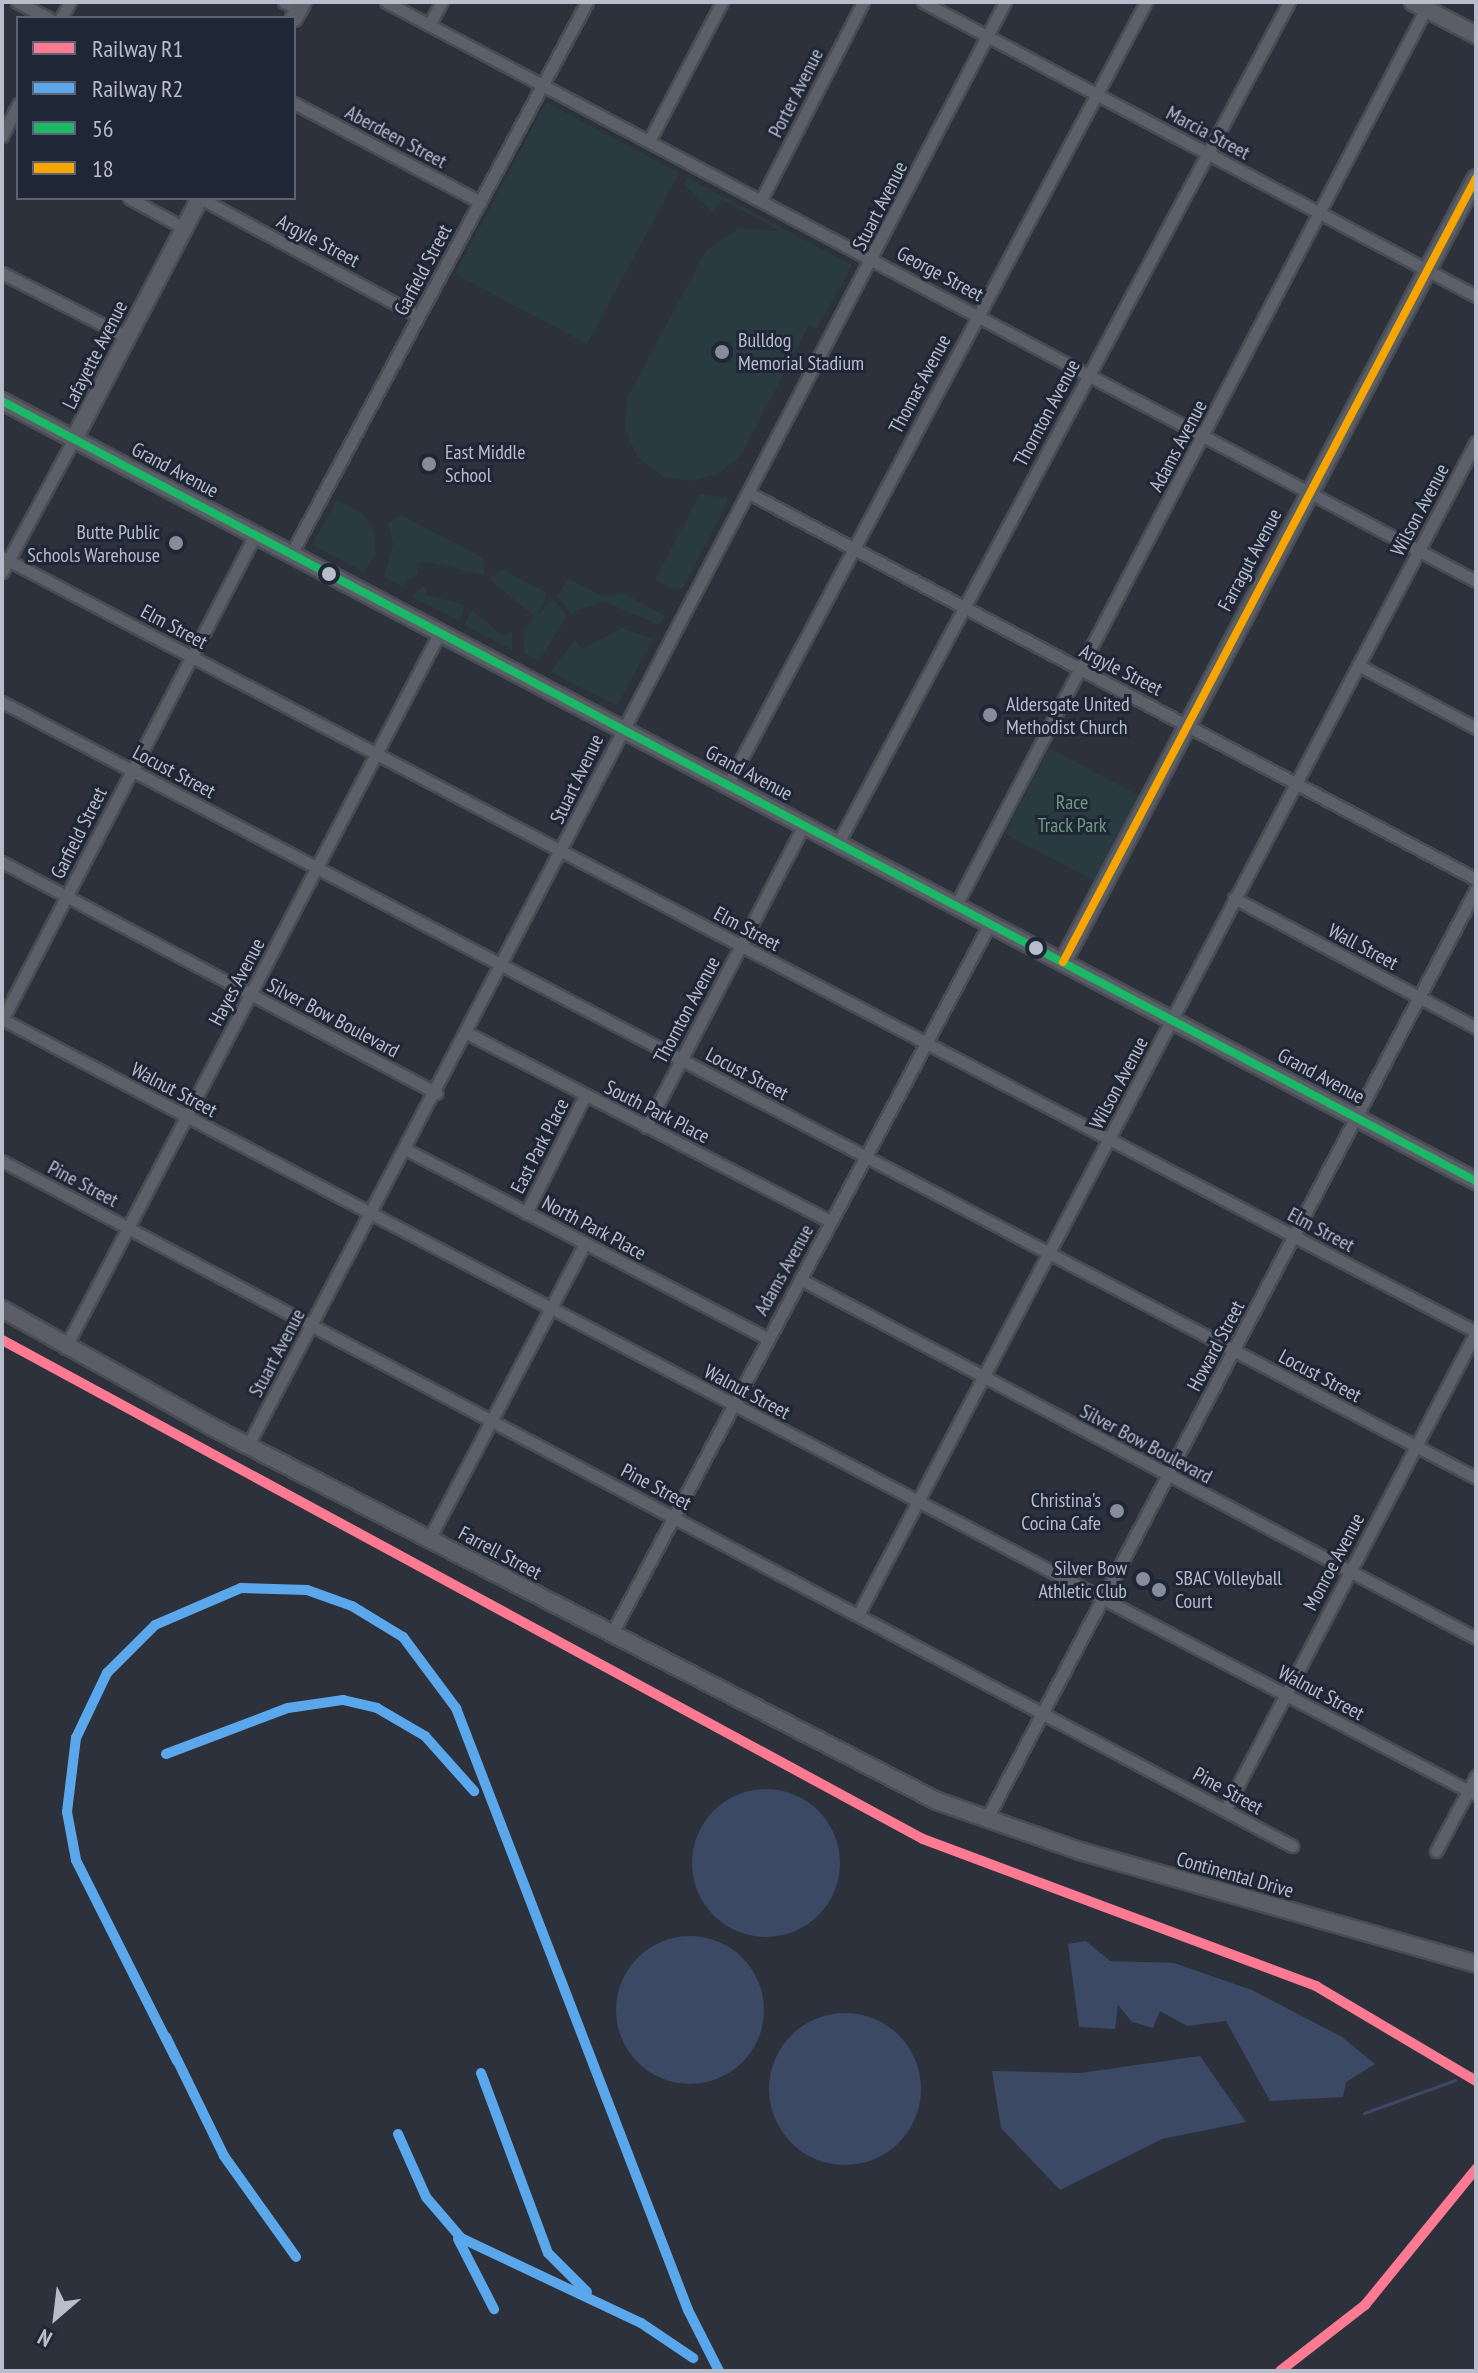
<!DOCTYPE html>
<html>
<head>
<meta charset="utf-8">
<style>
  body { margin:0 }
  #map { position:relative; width:1478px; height:2373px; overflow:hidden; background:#2c313b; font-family:"PT Sans Narrow",sans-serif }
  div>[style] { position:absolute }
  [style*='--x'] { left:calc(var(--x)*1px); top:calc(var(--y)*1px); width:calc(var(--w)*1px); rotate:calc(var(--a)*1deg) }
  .green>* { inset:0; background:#293b41 }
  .round { border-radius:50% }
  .water>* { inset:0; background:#3b4965 }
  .stream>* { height:3px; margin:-1.5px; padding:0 1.5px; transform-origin:1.5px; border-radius:1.5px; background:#3b4965 }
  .roads { filter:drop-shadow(2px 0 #484c53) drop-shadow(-2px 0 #484c53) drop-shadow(0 2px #484c53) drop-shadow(0 -2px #484c53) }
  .street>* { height:11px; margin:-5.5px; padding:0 5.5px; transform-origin:5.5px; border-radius:5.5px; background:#5c6068 }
  .secondary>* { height:16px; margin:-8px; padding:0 8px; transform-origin:8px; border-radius:8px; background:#5b5e66 }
  .bus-1>* { height:8px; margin:-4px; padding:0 4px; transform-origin:4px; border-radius:4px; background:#1ab867 }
  .bus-2>* { height:8px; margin:-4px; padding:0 4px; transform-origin:4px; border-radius:4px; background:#f7a600 }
  .rail-1>* { height:10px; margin:-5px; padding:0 5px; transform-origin:5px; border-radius:5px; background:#fe7a93 }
  .rail-2>* { height:10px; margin:-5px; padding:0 5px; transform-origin:5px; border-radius:5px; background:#5aa8eb }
  .dots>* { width:22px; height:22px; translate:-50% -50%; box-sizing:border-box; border:4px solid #1f2636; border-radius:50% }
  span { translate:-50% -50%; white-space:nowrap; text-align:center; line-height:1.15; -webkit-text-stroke:6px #1f2636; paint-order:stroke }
  .street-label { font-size:20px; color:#b7bdcb }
  .poi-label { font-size:20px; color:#b7bdcb }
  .left { translate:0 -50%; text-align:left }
  .right { translate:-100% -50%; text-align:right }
  .park-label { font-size:20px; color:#6e9b7d }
  .frame { position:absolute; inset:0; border:4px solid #b7bdcb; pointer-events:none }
  .legend { position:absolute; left:16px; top:16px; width:280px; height:184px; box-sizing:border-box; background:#1f2636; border:2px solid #5c6272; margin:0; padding:10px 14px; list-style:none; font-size:24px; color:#b7bdcb }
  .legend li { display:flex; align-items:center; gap:16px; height:40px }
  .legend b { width:40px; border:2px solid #5c6272 }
  .north { position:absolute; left:16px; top:2277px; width:80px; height:80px; -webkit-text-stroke:6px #1f2636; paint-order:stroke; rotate:208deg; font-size:22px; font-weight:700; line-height:32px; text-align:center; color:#b7bdcb }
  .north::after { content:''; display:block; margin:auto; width:28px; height:36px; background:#b7bdcb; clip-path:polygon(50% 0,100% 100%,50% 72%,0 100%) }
</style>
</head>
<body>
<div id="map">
  <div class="green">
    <i style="clip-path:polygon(546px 102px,679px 173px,587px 344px,455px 274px)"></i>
    <i style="clip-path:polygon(687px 177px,852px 265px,817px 328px,809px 325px,740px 457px,718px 474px,691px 481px,663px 477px,637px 457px,625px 428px,627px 398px,706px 251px,738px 229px,780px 231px,721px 199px,713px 212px,683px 184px)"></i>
    <i style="clip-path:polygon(700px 494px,728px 498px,725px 508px,682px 589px,669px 587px,655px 580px)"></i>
    <i style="clip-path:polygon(337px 500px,362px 513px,374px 531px,375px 555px,364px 572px,312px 545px)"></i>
    <i style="clip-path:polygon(401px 515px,483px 558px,484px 575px,428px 562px,416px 563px,418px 573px,401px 586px,384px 577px,393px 544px,388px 523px)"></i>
    <i style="clip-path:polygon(502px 569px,547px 593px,536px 618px,489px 579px)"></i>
    <i style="clip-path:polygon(569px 579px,603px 596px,623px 593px,665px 616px,659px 625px,603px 601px,571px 613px,557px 596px)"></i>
    <i style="clip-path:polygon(426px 585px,426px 595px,465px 605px,460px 621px,410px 596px)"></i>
    <i style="clip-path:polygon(553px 599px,567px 616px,539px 661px,524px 653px,525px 628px)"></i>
    <i style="clip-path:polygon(472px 610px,503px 636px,512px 631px,512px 650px,464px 625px)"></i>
    <i style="clip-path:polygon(622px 628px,653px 639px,617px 706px,551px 672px,575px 639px,582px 649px)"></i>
    <i style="clip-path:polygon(1049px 748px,1140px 796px,1095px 881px,1005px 834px)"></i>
    <i class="round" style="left:1147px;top:1578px;width:24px;height:24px"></i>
  </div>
  <div class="water">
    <i class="round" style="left:692px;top:1789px;width:148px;height:148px"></i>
    <i class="round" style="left:616px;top:1936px;width:148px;height:148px"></i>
    <i style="clip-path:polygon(1086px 1941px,1110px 1961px,1174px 1963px,1252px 1990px,1342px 2037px,1375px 2064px,1346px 2082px,1343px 2097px,1270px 2101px,1226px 2021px,1187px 2026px,1160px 2011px,1153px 2028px,1132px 2022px,1118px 2005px,1115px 2029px,1079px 2027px,1068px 1944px)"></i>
    <i class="round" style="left:769px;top:2013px;width:152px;height:152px"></i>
    <i style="clip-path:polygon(1200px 2056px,1246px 2122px,1162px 2139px,1060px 2190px,1001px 2128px,992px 2071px,1080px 2073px)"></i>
  </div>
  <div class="stream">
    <i style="--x:1469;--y:2074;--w:8;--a:-23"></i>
    <i style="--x:1364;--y:2113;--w:97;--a:-19.9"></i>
  </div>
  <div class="roads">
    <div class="street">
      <i style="--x:17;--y:2;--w:35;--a:27"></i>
      <i style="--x:284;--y:2;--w:17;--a:25"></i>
      <i style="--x:386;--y:2;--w:1234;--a:27.98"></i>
      <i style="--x:923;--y:2;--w:626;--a:28"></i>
      <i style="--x:61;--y:18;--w:18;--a:-61"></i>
      <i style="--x:429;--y:25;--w:26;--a:-61"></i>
      <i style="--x:294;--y:103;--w:211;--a:28"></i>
      <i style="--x:2;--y:136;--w:36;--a:-63"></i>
      <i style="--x:649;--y:141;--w:157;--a:-62.3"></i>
      <i style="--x:129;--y:198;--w:63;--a:28.6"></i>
      <i style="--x:200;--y:198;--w:248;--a:28.4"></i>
      <i style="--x:761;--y:200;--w:223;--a:-62.7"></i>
      <i style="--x:2;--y:273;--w:140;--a:27.1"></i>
      <i style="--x:749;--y:493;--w:823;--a:27.97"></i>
      <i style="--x:291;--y:554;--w:626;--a:-61.8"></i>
      <i style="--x:2;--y:557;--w:1665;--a:27.73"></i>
      <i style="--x:2;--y:572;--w:151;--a:-61.6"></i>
      <i style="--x:1358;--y:665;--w:134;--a:28.1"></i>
      <i style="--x:2;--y:702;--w:1666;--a:27.76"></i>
      <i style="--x:728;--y:784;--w:887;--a:-61.87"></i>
      <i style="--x:838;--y:843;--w:954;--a:-61.8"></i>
      <i style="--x:2;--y:862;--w:492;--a:28"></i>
      <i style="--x:1234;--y:898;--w:275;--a:28.2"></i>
      <i style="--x:956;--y:905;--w:1018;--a:-62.33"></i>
      <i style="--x:2;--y:1019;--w:1666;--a:27.76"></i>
      <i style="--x:2;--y:1020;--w:547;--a:-62.45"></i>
      <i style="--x:467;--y:1033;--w:410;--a:27.4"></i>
      <i style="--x:646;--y:1127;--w:341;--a:-62.4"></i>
      <i style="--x:405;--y:1149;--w:408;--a:27.6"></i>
      <i style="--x:2;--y:1161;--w:1461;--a:27.97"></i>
      <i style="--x:526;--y:1213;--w:132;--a:-63.4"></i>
      <i style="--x:800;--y:1279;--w:765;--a:27.97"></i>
      <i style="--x:65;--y:1348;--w:808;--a:-62.36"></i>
      <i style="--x:248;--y:1445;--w:1630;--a:-62.32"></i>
      <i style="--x:429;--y:1539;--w:335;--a:-62.2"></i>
      <i style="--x:859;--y:1613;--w:1324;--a:-62.22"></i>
      <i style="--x:611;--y:1635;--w:807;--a:-61.97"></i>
      <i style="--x:1225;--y:1810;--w:540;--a:-62.3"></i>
      <i style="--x:986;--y:1820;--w:1052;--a:-62.24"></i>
      <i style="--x:1436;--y:1851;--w:85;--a:-61.9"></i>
    </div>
    <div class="secondary">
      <i style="--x:1413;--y:2;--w:71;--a:27.6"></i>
      <i style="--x:294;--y:18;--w:18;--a:-61"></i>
      <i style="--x:2;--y:401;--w:1668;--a:27.89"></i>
      <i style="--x:74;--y:439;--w:272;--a:-62.4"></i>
      <i style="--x:1063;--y:962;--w:886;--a:-62.22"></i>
      <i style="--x:2;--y:1309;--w:241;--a:29.3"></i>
      <i style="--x:212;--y:1427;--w:816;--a:27.29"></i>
      <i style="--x:937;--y:1801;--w:151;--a:19.3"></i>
      <i style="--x:1080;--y:1851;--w:412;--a:15.9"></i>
    </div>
  </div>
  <div class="bus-1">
    <i style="--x:2;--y:401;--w:1668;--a:27.89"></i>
  </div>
  <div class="bus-2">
    <i style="--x:1063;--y:962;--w:886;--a:-62.22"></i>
  </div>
  <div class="rail-1">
    <i style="--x:2;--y:1340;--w:1047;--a:28.45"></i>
    <i style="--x:923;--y:1839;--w:420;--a:20.5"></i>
    <i style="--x:1316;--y:1986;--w:186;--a:30.7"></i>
    <i style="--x:1280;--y:2371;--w:108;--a:-37.8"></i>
    <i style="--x:1365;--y:2305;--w:176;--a:-50.8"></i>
  </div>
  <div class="rail-2">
    <i style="--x:166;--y:1754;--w:130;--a:-20.7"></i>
    <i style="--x:288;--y:1708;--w:56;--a:-8.3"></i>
    <i style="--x:343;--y:1700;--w:35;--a:13"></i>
    <i style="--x:377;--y:1708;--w:56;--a:30.3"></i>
    <i style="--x:425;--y:1736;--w:74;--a:48.3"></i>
    <i style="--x:166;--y:2037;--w:132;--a:64"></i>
    <i style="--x:224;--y:2156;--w:124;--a:54.5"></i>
    <i style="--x:177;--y:2061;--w:225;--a:-116.7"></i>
    <i style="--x:76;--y:1860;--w:49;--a:-100.6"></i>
    <i style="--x:67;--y:1812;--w:75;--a:-83.1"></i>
    <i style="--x:76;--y:1738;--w:72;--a:-64.5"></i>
    <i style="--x:107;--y:1673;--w:68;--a:-45"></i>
    <i style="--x:155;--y:1625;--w:94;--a:-23.3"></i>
    <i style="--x:241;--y:1588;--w:66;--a:1.7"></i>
    <i style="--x:307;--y:1590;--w:48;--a:19.6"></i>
    <i style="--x:352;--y:1606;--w:60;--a:31.3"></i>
    <i style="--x:403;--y:1637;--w:89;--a:53.3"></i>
    <i style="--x:456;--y:1708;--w:645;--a:68.92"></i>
    <i style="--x:688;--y:2310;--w:68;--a:63.1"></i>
    <i style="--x:481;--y:2073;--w:192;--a:69.6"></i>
    <i style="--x:548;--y:2253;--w:55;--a:45"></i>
    <i style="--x:398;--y:2134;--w:69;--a:66"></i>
    <i style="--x:426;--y:2197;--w:54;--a:49.5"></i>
    <i style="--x:461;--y:2238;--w:199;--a:25.3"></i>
    <i style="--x:641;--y:2323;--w:63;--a:33.9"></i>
    <i style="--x:458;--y:2239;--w:79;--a:62.8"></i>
  </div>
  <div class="dots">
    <i style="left:722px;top:352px;background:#868c99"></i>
    <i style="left:429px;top:464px;background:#868c99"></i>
    <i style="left:176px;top:543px;background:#868c99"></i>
    <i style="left:329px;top:574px;background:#b7bdcb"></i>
    <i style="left:990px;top:715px;background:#868c99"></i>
    <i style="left:1036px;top:948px;background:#b7bdcb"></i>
    <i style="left:1117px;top:1511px;background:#868c99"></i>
    <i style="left:1143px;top:1579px;background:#868c99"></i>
    <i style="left:1159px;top:1590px;background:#868c99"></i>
  </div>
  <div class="street-label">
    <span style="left:796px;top:93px;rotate:-63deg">Porter Avenue</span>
    <span style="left:1208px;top:133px;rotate:28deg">Marcia Street</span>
    <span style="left:396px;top:137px;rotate:28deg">Aberdeen Street</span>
    <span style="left:880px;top:206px;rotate:-63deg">Stuart Avenue</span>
    <span style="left:318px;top:241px;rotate:28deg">Argyle Street</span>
    <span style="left:423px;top:270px;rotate:-62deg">Garfield Street</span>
    <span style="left:940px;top:274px;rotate:28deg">George Street</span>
    <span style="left:95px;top:355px;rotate:-63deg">Lafayette Avenue</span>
    <span style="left:920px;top:384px;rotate:-62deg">Thomas Avenue</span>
    <span style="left:1047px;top:413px;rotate:-62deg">Thornton Avenue</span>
    <span style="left:1178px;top:446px;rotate:-62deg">Adams Avenue</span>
    <span style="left:175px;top:470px;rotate:28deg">Grand Avenue</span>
    <span style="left:1420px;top:510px;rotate:-62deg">Wilson Avenue</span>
    <span style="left:1250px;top:560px;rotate:-62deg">Farragut Avenue</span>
    <span style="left:174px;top:627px;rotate:28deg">Elm Street</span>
    <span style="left:1121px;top:670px;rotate:27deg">Argyle Street</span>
    <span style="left:174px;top:772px;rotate:28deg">Locust Street</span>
    <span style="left:749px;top:773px;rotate:28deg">Grand Avenue</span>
    <span style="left:577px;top:779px;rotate:-64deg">Stuart Avenue</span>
    <span style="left:79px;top:833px;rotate:-63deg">Garfield Street</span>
    <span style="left:747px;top:929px;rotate:28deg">Elm Street</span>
    <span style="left:1363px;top:947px;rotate:28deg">Wall Street</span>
    <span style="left:237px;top:982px;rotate:-62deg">Hayes Avenue</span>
    <span style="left:687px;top:1010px;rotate:-62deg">Thornton Avenue</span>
    <span style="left:333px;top:1018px;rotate:28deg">Silver Bow Boulevard</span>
    <span style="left:747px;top:1074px;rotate:28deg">Locust Street</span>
    <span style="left:1321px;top:1076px;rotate:28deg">Grand Avenue</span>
    <span style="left:1119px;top:1083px;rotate:-62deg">Wilson Avenue</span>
    <span style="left:174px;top:1090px;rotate:28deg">Walnut Street</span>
    <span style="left:657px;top:1112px;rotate:27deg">South Park Place</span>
    <span style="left:540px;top:1146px;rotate:-63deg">East Park Place</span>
    <span style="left:83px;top:1184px;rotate:28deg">Pine Street</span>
    <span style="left:594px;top:1228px;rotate:28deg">North Park Place</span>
    <span style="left:1321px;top:1230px;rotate:28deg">Elm Street</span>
    <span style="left:784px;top:1270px;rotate:-61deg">Adams Avenue</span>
    <span style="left:1216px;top:1346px;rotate:-62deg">Howard Street</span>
    <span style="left:277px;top:1353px;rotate:-62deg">Stuart Avenue</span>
    <span style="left:1320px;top:1376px;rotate:28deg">Locust Street</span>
    <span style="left:747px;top:1392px;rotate:28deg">Walnut Street</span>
    <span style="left:1146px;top:1444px;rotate:28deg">Silver Bow Boulevard</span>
    <span style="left:656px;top:1487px;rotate:28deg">Pine Street</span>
    <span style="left:500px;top:1553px;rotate:28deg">Farrell Street</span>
    <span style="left:1334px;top:1562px;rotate:-62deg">Monroe Avenue</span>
    <span style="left:1321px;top:1693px;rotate:28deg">Walnut Street</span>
    <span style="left:1228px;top:1791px;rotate:29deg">Pine Street</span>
    <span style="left:1235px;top:1875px;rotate:16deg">Continental Drive</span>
  </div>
  <div class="poi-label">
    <span class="left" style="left:738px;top:352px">Bulldog<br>Memorial Stadium</span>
    <span class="left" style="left:445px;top:464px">East Middle<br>School</span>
    <span class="right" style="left:160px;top:544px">Butte Public<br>Schools Warehouse</span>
    <span class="left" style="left:1006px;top:716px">Aldersgate United<br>Methodist Church</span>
    <span class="right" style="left:1101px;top:1512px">Christina's<br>Cocina Cafe</span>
    <span class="right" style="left:1127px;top:1580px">Silver Bow<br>Athletic Club</span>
    <span class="left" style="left:1175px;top:1590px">SBAC Volleyball<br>Court</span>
  </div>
  <div class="park-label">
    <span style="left:1072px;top:814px">Race<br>Track Park</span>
  </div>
  <div class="frame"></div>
  <ul class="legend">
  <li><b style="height:10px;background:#fe7a93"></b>Railway R1</li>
  <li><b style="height:10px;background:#5aa8eb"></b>Railway R2</li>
  <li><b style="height:10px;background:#1ab867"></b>56</li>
  <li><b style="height:10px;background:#f7a600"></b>18</li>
  </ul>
  <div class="north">N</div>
</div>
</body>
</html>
